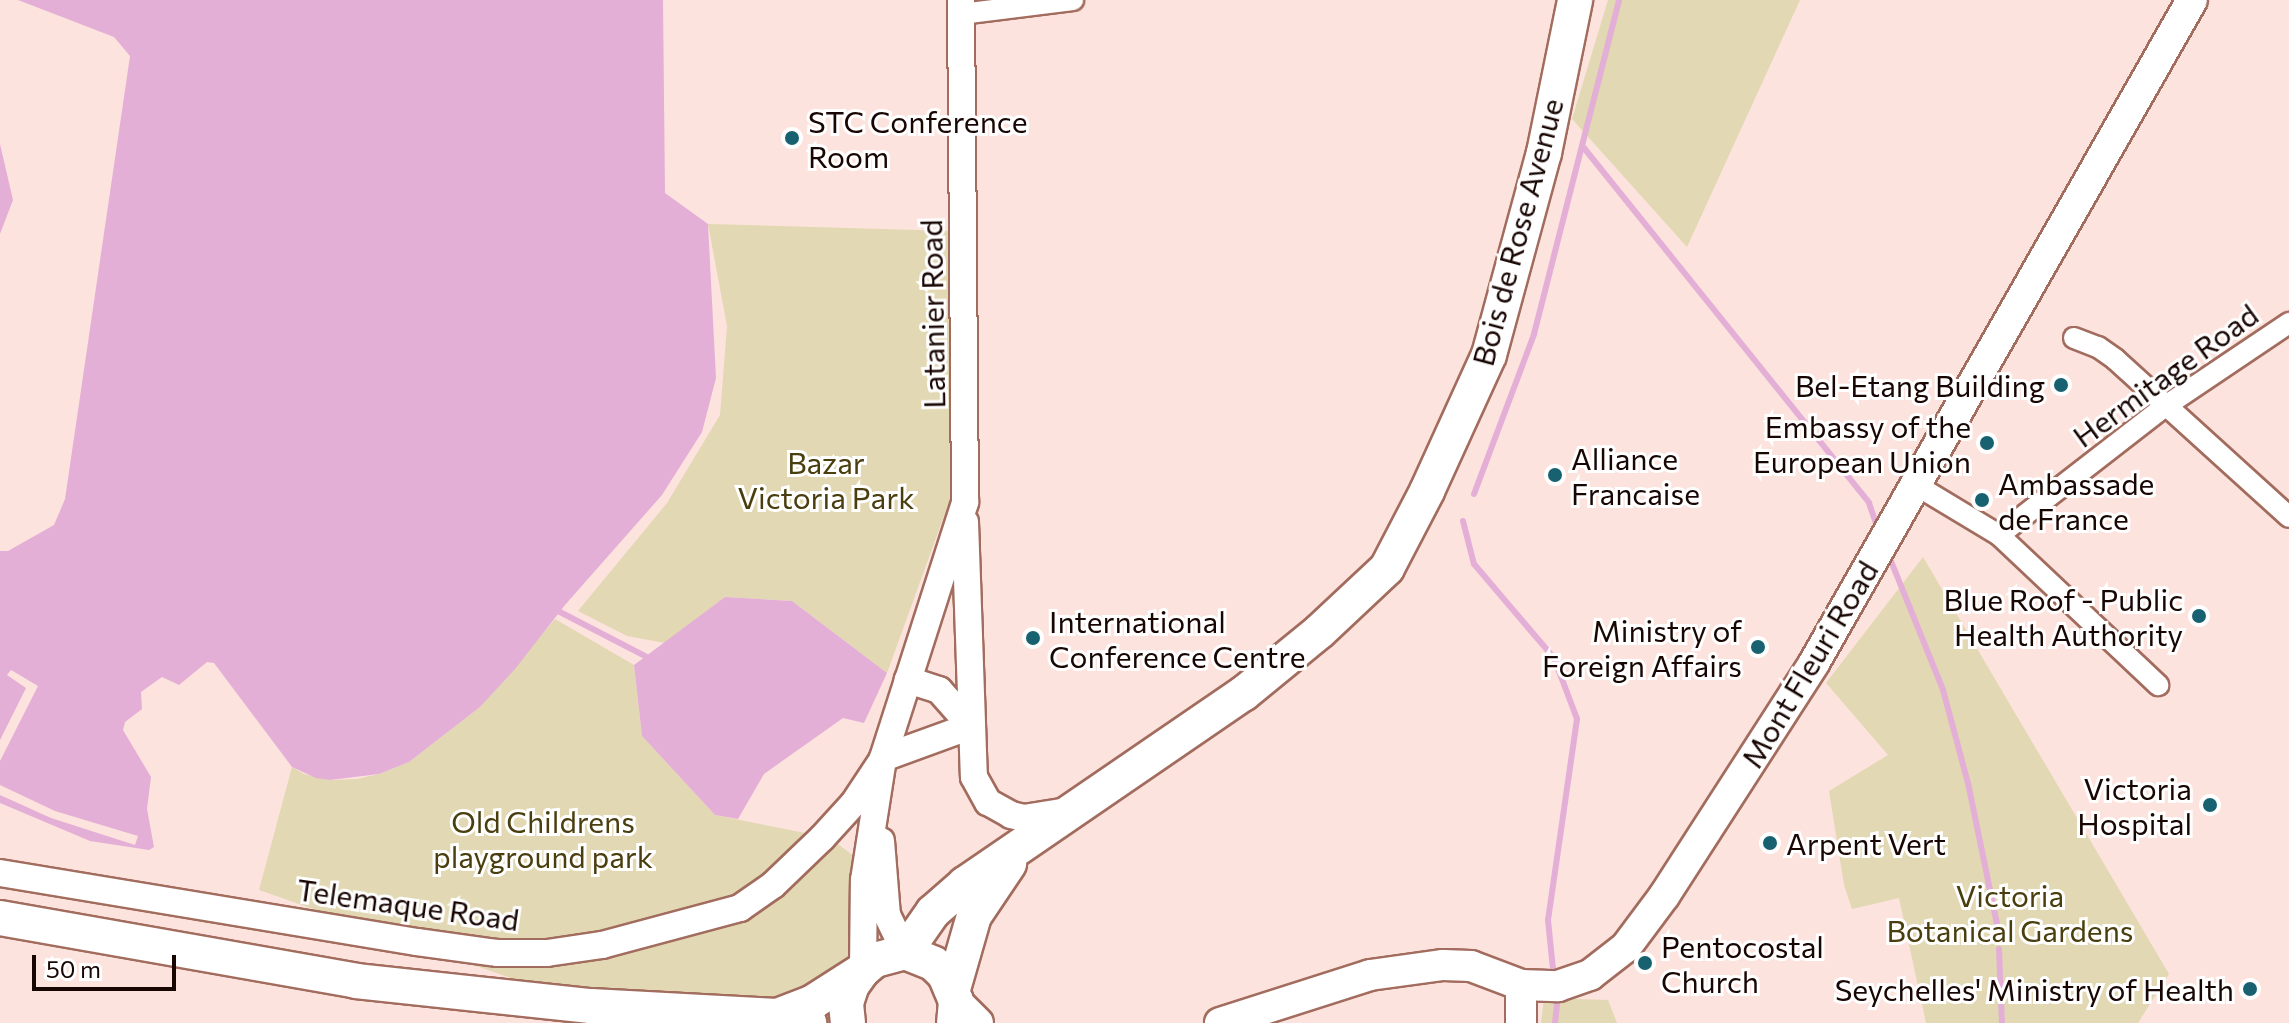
<!DOCTYPE html>
<html>
<head>
<meta charset="utf-8">
<style>
  body { margin:0 }
  #map { position:relative; width:2289px; height:1023px; overflow:hidden; background:#fde3dd; font-family:Commissioner,sans-serif }
  div>[style] { position:absolute }
  [style*='--x'] { left:calc(var(--x)*1px); top:calc(var(--y)*1px); width:calc(var(--w)*1px); rotate:calc(var(--a)*1deg) }
  .green>* { inset:0; background:#e2d8b3 }
  .water>* { inset:0; background:#e4afd7 }
  .pier>* { inset:0; background:#fde3dd }
  .stream>* { height:6px; margin:-3px; padding:0 3px; transform-origin:3px; border-radius:3px; background:#e4afd7 }
  .roads { filter:drop-shadow(2px 0 #a26c5e) drop-shadow(-2px 0 #a26c5e) drop-shadow(0 2px #a26c5e) drop-shadow(0 -2px #a26c5e) }
  .minor>* { height:20px; margin:-10px; padding:0 10px; transform-origin:10px; border-radius:10px; background:#fff }
  .tertiary>* { height:26px; margin:-13px; padding:0 13px; transform-origin:13px; border-radius:13px; background:#fff }
  .secondary>* { height:30px; margin:-15px; padding:0 15px; transform-origin:15px; border-radius:15px; background:#fff }
  .primary>* { height:34px; margin:-17px; padding:0 17px; transform-origin:17px; border-radius:17px; background:#fff }
  .dots>* { width:22px; height:22px; translate:-50% -50%; box-sizing:border-box; border:4px solid #fff; border-radius:50% }
  span { translate:-50% -50%; white-space:nowrap; text-align:center; line-height:1.15; -webkit-text-stroke:6px #fff; paint-order:stroke }
  .poi-label { font-size:30px; color:#180603 }
  .left { translate:0 -50%; text-align:left }
  .right { translate:-100% -50%; text-align:right }
  .street-label { font-size:30px; color:#180603 }
  .park-label { font-size:30px; color:#4a3e0e }
  .scale { position:absolute; left:32px; top:955px; width:144px; height:36px; box-sizing:border-box; border:4px solid #180603; border-top:0; padding-left:10px; font-size:24px; line-height:28px; white-space:nowrap; color:#180603; -webkit-text-stroke:6px #fff; paint-order:stroke }
</style>
</head>
<body>
<div id="map">
  <div class="green">
    <i style="clip-path:polygon(1608px 0,1800px 0,1687px 247px,1572px 119px)"></i>
    <i style="clip-path:polygon(708px 224px,951px 231px,952px 494px,887px 673px,792px 601px,725px 597px,665px 643px,627px 636px,578px 611px,667px 503px,720px 415px,727px 326px)"></i>
    <i style="clip-path:polygon(1923px 557px,2169px 974px,2138px 1023px,1926px 1023px,1899px 898px,1852px 909px,1844px 885px,1829px 791px,1888px 755px,1826px 683px)"></i>
    <i style="clip-path:polygon(555px 619px,634px 665px,642px 736px,715px 815px,830px 838px,862px 862px,863px 970px,777px 1016px,591px 1006px,259px 890px,292px 767px,304px 774px,330px 780px,357px 779px,379px 774px,409px 762px,480px 707px)"></i>
    <i style="clip-path:polygon(1544px 998px,1608px 1000px,1617px 1023px,1541px 1023px)"></i>
  </div>
  <div class="water">
    <i style="clip-path:polygon(18px 0,663px 0,665px 193px,708px 224px,716px 378px,702px 432px,662px 495px,565px 605px,515px 669px,480px 707px,409px 762px,379px 774px,330px 780px,316px 778px,292px 767px,214px 663px,207px 662px,179px 685px,162px 677px,141px 692px,142px 709px,125px 722px,123px 730px,151px 777px,147px 809px,154px 847px,149px 850px,90px 841px,0 803px,0 551px,8px 551px,54px 525px,65px 499px,130px 56px,114px 37px)"></i>
    <i style="clip-path:polygon(0 144px,13px 200px,0 234px)"></i>
    <i style="clip-path:polygon(725px 597px,792px 601px,887px 673px,864px 723px,843px 718px,764px 774px,738px 819px,715px 815px,642px 736px,634px 665px)"></i>
  </div>
  <div class="pier">
    <i style="clip-path:polygon(11px 670px,38px 686px,0 761px,0 740px,26px 688px,7px 675px)"></i>
    <i style="clip-path:polygon(0 785px,55px 811px,138px 836px,135px 845px,51px 818px,0 795px)"></i>
  </div>
  <div class="stream">
    <i style="--x:1584;--y:148;--w:455;--a:51.2"></i>
    <i style="--x:1869;--y:503;--w:21;--a:71"></i>
    <i style="--x:1474;--y:494;--w:171;--a:-69.4"></i>
    <i style="--x:1534;--y:334;--w:345;--a:-75.7"></i>
    <i style="--x:1463;--y:521;--w:44;--a:75.7"></i>
    <i style="--x:1474;--y:564;--w:123;--a:49.6"></i>
    <i style="--x:1554;--y:658;--w:65;--a:69.3"></i>
    <i style="--x:1577;--y:719;--w:203;--a:98.2"></i>
    <i style="--x:1548;--y:920;--w:49;--a:84.2"></i>
    <i style="--x:1891;--y:561;--w:139;--a:68"></i>
    <i style="--x:1943;--y:690;--w:96;--a:75"></i>
    <i style="--x:1968;--y:783;--w:149;--a:78.4"></i>
    <i style="--x:560;--y:612;--w:96;--a:27.4"></i>
    <i style="--x:1999;--y:949;--w:74;--a:87.7"></i>
    <i style="--x:1555;--y:1023;--w:20;--a:-84"></i>
  </div>
  <div class="roads">
    <div class="minor">
      <i style="--x:961;--y:14;--w:113;--a:-7.1"></i>
      <i style="--x:2074;--y:338;--w:26;--a:21"></i>
      <i style="--x:2098;--y:347;--w:21;--a:35"></i>
      <i style="--x:2115;--y:359;--w:235;--a:42.2"></i>
      <i style="--x:1916;--y:485;--w:97;--a:31.1"></i>
      <i style="--x:1999;--y:535;--w:219;--a:43.3"></i>
      <i style="--x:1999;--y:535;--w:209;--a:-37.8"></i>
      <i style="--x:2164;--y:407;--w:151;--a:-33.9"></i>
    </div>
    <div class="tertiary">
      <i style="--x:965;--y:522;--w:255;--a:88"></i>
      <i style="--x:974;--y:777;--w:29;--a:61"></i>
      <i style="--x:988;--y:802;--w:26;--a:29"></i>
      <i style="--x:1011;--y:815;--w:13;--a:13"></i>
      <i style="--x:1024;--y:818;--w:45;--a:-9"></i>
      <i style="--x:883;--y:758;--w:94;--a:-20"></i>
      <i style="--x:971;--y:726;--w:48;--a:-131.6"></i>
      <i style="--x:939;--y:690;--w:33;--a:-162"></i>
      <i style="--x:881;--y:841;--w:74;--a:85.4"></i>
      <i style="--x:887;--y:915;--w:41;--a:64.1"></i>
      <i style="--x:0;--y:873;--w:423;--a:9.4"></i>
      <i style="--x:417;--y:942;--w:81;--a:7.8"></i>
      <i style="--x:497;--y:953;--w:50;--a:0"></i>
      <i style="--x:547;--y:953;--w:56;--a:-8.3"></i>
      <i style="--x:602;--y:945;--w:143;--a:-15"></i>
      <i style="--x:740;--y:908;--w:40;--a:-34.9"></i>
      <i style="--x:773;--y:885;--w:68;--a:-43.8"></i>
      <i style="--x:822;--y:838;--w:47;--a:-47.6"></i>
      <i style="--x:854;--y:803;--w:49;--a:-56.6"></i>
      <i style="--x:863;--y:970;--w:90;--a:-89.4"></i>
      <i style="--x:864;--y:880;--w:123;--a:-81.1"></i>
      <i style="--x:883;--y:758;--w:269;--a:-72.2"></i>
      <i style="--x:965;--y:502;--w:502;--a:-90.46"></i>
    </div>
    <div class="secondary">
      <i style="--x:956;--y:1001;--w:31;--a:45"></i>
      <i style="--x:1220;--y:1023;--w:157;--a:-17.7"></i>
      <i style="--x:1370;--y:975;--w:74;--a:-7.8"></i>
      <i style="--x:1443;--y:965;--w:28;--a:2"></i>
      <i style="--x:1471;--y:966;--w:53;--a:20.8"></i>
      <i style="--x:1521;--y:985;--w:37;--a:2"></i>
      <i style="--x:1558;--y:986;--w:34;--a:-19"></i>
      <i style="--x:1590;--y:975;--w:46;--a:-37.9"></i>
      <i style="--x:1626;--y:947;--w:64;--a:-53.3"></i>
      <i style="--x:1664;--y:896;--w:277;--a:-57.2"></i>
      <i style="--x:1814;--y:663;--w:763;--a:-60.31"></i>
      <i style="--x:1521;--y:1023;--w:38;--a:-90"></i>
    </div>
    <div class="primary">
      <i style="--x:0;--y:918;--w:362;--a:10"></i>
      <i style="--x:356;--y:981;--w:236;--a:6.1"></i>
      <i style="--x:591;--y:1006;--w:186;--a:3.1"></i>
      <i style="--x:777;--y:1016;--w:33;--a:12"></i>
      <i style="--x:905;--y:952;--w:49;--a:-55"></i>
      <i style="--x:933;--y:912;--w:43;--a:-41.2"></i>
      <i style="--x:965;--y:884;--w:337;--a:-34.4"></i>
      <i style="--x:1243;--y:694;--w:99;--a:-39.3"></i>
      <i style="--x:1320;--y:631;--w:92;--a:-43.2"></i>
      <i style="--x:1387;--y:568;--w:87;--a:-62.5"></i>
      <i style="--x:1427;--y:491;--w:149;--a:-65.5"></i>
      <i style="--x:1489;--y:355;--w:209;--a:-74.8"></i>
      <i style="--x:1544;--y:153;--w:156;--a:-78.5"></i>
      <i style="--x:953;--y:989;--w:76;--a:-74"></i>
      <i style="--x:974;--y:916;--w:63;--a:-56.1"></i>
      <i style="--x:777;--y:1016;--w:39;--a:-21"></i>
      <i style="--x:813;--y:1002;--w:59;--a:-32.6"></i>
      <i style="--x:848;--y:1023;--w:20;--a:-96"></i>
      <i style="--x:846;--y:1003;--w:19;--a:-72"></i>
      <i style="--x:852;--y:985;--w:19;--a:-54"></i>
      <i style="--x:863;--y:970;--w:16;--a:-40"></i>
      <i style="--x:875;--y:960;--w:31;--a:-15"></i>
      <i style="--x:905;--y:952;--w:31;--a:22"></i>
      <i style="--x:934;--y:964;--w:16;--a:45"></i>
      <i style="--x:945;--y:975;--w:28;--a:67"></i>
      <i style="--x:956;--y:1001;--w:22;--a:95"></i>
    </div>
  </div>
  <div class="dots">
    <i style="left:792px;top:138px;background:#186170"></i>
    <i style="left:2061px;top:385px;background:#186170"></i>
    <i style="left:1987px;top:443px;background:#186170"></i>
    <i style="left:1555px;top:475px;background:#186170"></i>
    <i style="left:1982px;top:500px;background:#186170"></i>
    <i style="left:2199px;top:616px;background:#186170"></i>
    <i style="left:1033px;top:638px;background:#186170"></i>
    <i style="left:1758px;top:647px;background:#186170"></i>
    <i style="left:2210px;top:805px;background:#186170"></i>
    <i style="left:1770px;top:843px;background:#186170"></i>
    <i style="left:1645px;top:963px;background:#186170"></i>
    <i style="left:2250px;top:989px;background:#186170"></i>
  </div>
  <div class="poi-label">
    <span class="left" style="left:808px;top:138px">STC Conference<br>Room</span>
    <span class="right" style="left:2045px;top:385px">Bel-Etang Building</span>
    <span class="right" style="left:1971px;top:443px">Embassy of the<br>European Union</span>
    <span class="left" style="left:1571px;top:475px">Alliance<br>Francaise</span>
    <span class="left" style="left:1998px;top:500px">Ambassade<br>de France</span>
    <span class="right" style="left:2183px;top:616px">Blue Roof - Public<br>Health Authority</span>
    <span class="left" style="left:1049px;top:638px">International<br>Conference Centre</span>
    <span class="right" style="left:1742px;top:647px">Ministry of<br>Foreign Affairs</span>
    <span class="right" style="left:2192px;top:805px">Victoria<br>Hospital</span>
    <span class="left" style="left:1786px;top:843px">Arpent Vert</span>
    <span class="left" style="left:1661px;top:963px">Pentocostal<br>Church</span>
    <span class="right" style="left:2234px;top:989px">Seychelles' Ministry of Health</span>
  </div>
  <div class="street-label">
    <span style="left:1517px;top:232px;rotate:-75deg">Bois de Rose Avenue</span>
    <span style="left:932px;top:314px;rotate:-91deg">Latanier Road</span>
    <span style="left:2165px;top:375px;rotate:-36deg">Hermitage Road</span>
    <span style="left:1809px;top:664px;rotate:-59deg">Mont Fleuri Road</span>
    <span style="left:408px;top:904px;rotate:8deg">Telemaque Road</span>
  </div>
  <div class="park-label">
    <span style="left:826px;top:479px">Bazar<br>Victoria Park</span>
    <span style="left:543px;top:838px">Old Childrens<br>playground park</span>
    <span style="left:2010px;top:912px">Victoria<br>Botanical Gardens</span>
  </div>
  <div class="scale">50 m</div>
</div>
</body>
</html>
